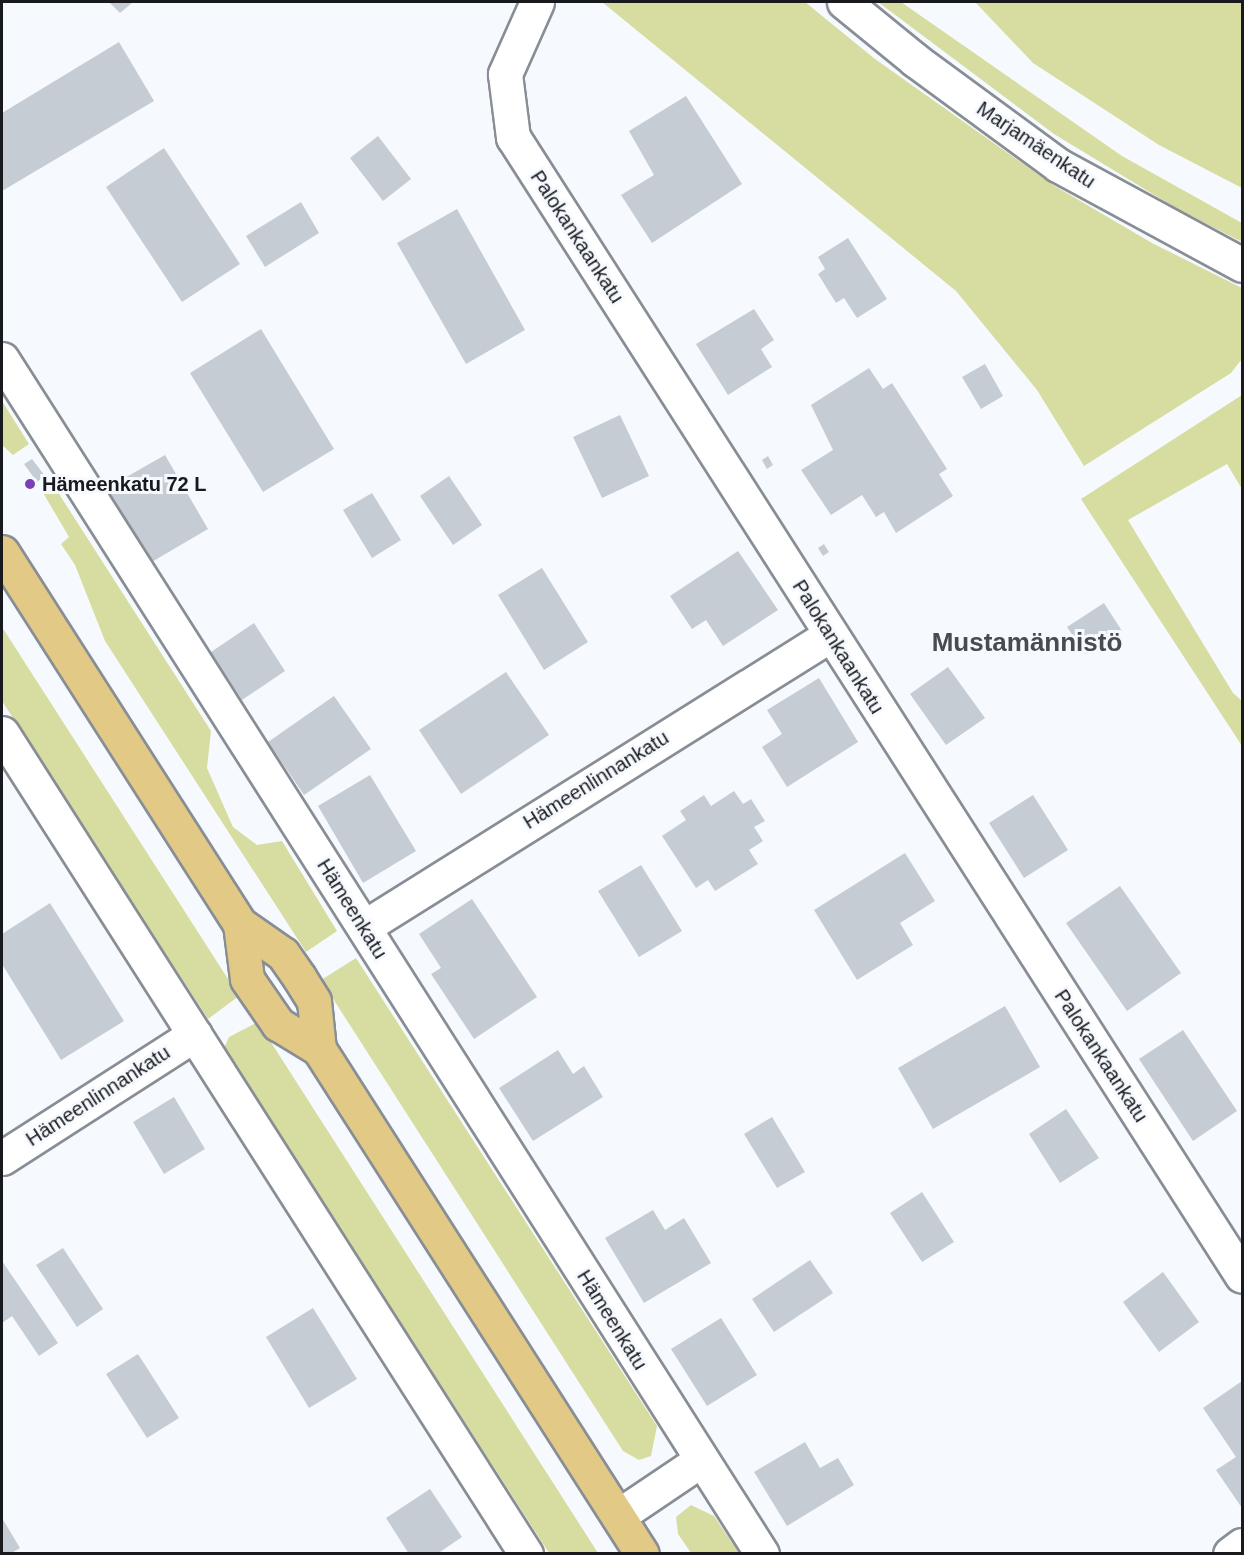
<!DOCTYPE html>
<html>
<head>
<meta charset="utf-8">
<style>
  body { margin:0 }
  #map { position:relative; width:1244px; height:1555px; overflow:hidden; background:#f6faff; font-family:Arial,sans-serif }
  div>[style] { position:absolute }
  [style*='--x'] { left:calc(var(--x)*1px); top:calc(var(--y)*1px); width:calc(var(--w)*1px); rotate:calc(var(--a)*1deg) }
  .green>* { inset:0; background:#d7dda0 }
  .building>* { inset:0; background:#c6ccd4 }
  .roads { filter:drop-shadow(2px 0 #888e95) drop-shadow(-2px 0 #888e95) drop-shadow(0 2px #888e95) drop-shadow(0 -2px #888e95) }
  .minor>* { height:33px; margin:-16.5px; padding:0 16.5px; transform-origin:16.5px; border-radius:16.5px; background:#fff }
  .major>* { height:33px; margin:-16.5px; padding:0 16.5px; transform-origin:16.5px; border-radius:16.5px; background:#e2c985 }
  .dots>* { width:16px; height:16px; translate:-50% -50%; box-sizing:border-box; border:3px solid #f6faff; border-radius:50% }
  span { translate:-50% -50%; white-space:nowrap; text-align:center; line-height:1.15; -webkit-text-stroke:6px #f6faff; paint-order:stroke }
  .street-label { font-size:20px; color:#181a1d }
  .poi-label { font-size:20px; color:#181a1d; font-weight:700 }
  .left { translate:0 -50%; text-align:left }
  .district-label { font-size:26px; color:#474c52; font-weight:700 }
  .frame { position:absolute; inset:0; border:3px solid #181a1d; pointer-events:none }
</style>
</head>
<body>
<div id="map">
  <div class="green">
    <i style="clip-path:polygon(602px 2px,805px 2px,875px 59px,1053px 185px,1152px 243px,1242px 288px,1242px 359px,1231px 373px,1084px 466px,1037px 390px,956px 291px)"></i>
    <i style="clip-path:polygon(878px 2px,901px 2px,1122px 156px,1242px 223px,1242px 242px,1174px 207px,1054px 134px)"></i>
    <i style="clip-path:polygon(975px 2px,1242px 2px,1242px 188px,1159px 145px,1033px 63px)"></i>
    <i style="clip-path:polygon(1242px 395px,1242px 489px,1227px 464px,1128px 520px,1233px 693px,1242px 701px,1242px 746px,1081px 499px)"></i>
    <i style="clip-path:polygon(2px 401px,29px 444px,13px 455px,2px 445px)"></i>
    <i style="clip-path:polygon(52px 483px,211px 731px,207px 768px,233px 827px,257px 845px,282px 841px,337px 931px,306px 952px,105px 641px,75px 565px,61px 544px,69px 537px,42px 491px)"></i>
    <i style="clip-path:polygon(2px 627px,239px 996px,208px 1019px,2px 701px)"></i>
    <i style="clip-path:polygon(356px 958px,657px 1426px,651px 1456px,639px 1460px,623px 1451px,321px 980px)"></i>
    <i style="clip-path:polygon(258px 1022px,598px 1553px,549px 1553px,224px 1048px,229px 1037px)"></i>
    <i style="clip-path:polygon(691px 1505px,714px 1516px,739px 1553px,691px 1553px,678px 1534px,676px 1517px)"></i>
  </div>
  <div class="building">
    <i style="clip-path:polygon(109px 2px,133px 2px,120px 13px)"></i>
    <i style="clip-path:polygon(119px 42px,154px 101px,2px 191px,2px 113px)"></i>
    <i style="clip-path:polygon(686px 96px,742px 184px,652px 243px,621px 195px,654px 175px,629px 131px)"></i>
    <i style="clip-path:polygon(378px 136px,411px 179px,383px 201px,350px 158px)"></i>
    <i style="clip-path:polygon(164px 148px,240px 264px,182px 302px,106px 187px)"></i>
    <i style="clip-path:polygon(301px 202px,319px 233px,265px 267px,246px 236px)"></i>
    <i style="clip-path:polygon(457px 209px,525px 330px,466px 364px,397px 243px)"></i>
    <i style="clip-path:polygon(848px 238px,887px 299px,857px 318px,844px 298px,836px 303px,818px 274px,825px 269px,818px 257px)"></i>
    <i style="clip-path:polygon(754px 309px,774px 340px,761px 349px,772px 367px,728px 395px,696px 344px)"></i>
    <i style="clip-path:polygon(261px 329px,334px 449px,263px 492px,190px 373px)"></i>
    <i style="clip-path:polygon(985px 364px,1003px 396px,981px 409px,962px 377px)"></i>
    <i style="clip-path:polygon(869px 368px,883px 389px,892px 383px,947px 469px,939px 474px,953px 496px,896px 533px,884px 512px,876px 517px,862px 495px,831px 515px,801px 470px,833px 450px,811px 405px)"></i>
    <i style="clip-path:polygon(620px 415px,649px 476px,602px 498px,573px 437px)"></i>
    <i style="clip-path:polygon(165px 455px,208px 529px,150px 563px,107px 488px)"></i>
    <i style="clip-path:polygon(768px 456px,773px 465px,767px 469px,762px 460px)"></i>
    <i style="clip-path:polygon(32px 459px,45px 476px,37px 482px,24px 464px)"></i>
    <i style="clip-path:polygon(449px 476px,482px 525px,453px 545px,420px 496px)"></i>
    <i style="clip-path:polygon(372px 493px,401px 540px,372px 558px,343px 510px)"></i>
    <i style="clip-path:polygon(824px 544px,829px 552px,823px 556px,818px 548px)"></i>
    <i style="clip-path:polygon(738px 551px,778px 610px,723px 646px,706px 620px,692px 629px,670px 596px)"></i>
    <i style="clip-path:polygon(542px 568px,588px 642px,544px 670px,498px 595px)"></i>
    <i style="clip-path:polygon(1104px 603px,1122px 631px,1085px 654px,1067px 627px)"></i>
    <i style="clip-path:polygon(254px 623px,285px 671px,242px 700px,211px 652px)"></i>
    <i style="clip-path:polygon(948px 667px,985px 718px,946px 745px,910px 694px)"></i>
    <i style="clip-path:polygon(506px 672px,549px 735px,461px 794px,419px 730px)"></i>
    <i style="clip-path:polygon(819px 678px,858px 742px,787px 787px,762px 747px,782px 734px,767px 710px)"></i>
    <i style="clip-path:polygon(334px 696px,371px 749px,304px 795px,268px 742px)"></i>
    <i style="clip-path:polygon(370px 775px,416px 851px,363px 883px,318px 806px)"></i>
    <i style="clip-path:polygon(734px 791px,743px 804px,751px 799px,765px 821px,754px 827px,763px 841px,749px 850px,758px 864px,715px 891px,708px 880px,696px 888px,662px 836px,686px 820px,680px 811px,704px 795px,711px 806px)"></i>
    <i style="clip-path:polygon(1033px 795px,1068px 850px,1024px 878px,989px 823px)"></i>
    <i style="clip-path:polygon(905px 853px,935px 901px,900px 923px,913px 945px,857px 980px,814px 910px)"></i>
    <i style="clip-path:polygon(641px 865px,682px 931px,639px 957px,598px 891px)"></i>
    <i style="clip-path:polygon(1120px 886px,1181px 973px,1127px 1011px,1066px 923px)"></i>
    <i style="clip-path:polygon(472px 899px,537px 997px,474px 1039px,431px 974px,441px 968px,419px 934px)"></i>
    <i style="clip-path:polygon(50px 903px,124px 1021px,61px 1060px,2px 964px,2px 934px)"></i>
    <i style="clip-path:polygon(1005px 1006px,1040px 1067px,933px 1129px,898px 1068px)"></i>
    <i style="clip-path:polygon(1183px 1030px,1237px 1111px,1193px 1141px,1139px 1059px)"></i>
    <i style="clip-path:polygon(558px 1050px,573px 1074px,584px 1066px,603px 1097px,533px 1141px,499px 1088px)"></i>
    <i style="clip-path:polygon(174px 1097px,205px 1149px,164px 1174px,133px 1122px)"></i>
    <i style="clip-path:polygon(1066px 1109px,1099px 1158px,1060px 1183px,1029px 1134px)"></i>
    <i style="clip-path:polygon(772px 1117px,805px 1172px,777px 1188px,744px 1134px)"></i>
    <i style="clip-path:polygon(922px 1192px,954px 1242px,922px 1262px,890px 1213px)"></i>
    <i style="clip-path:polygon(653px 1210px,665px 1230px,684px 1218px,711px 1263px,644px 1303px,605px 1238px)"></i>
    <i style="clip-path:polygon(63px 1248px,103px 1309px,77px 1327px,36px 1265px)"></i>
    <i style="clip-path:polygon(810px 1260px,833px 1293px,774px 1332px,752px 1299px)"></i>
    <i style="clip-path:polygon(2px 1261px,58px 1343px,39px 1356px,12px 1316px,2px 1323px)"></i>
    <i style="clip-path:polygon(1163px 1272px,1199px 1322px,1159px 1352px,1123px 1302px)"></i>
    <i style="clip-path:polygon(313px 1308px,357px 1379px,309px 1408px,266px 1337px)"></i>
    <i style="clip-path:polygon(721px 1318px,757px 1375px,707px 1406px,671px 1349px)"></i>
    <i style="clip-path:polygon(138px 1354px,179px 1418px,147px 1438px,106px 1374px)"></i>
    <i style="clip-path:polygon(1242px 1381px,1242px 1508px,1216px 1470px,1236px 1457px,1203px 1408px)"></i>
    <i style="clip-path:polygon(805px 1442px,820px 1468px,838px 1458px,854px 1485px,787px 1526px,754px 1472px)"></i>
    <i style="clip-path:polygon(430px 1489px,462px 1537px,437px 1554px,409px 1554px,386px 1518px)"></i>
    <i style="clip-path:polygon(2px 1518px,20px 1548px,10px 1554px,2px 1554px)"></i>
  </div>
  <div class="roads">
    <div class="minor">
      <i style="--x:537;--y:2;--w:79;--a:114"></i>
      <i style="--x:505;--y:74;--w:64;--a:82.8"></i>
      <i style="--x:513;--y:137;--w:1352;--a:57.38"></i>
      <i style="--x:844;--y:2;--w:92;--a:39.2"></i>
      <i style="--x:915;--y:60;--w:177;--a:36.3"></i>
      <i style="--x:1058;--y:165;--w:209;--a:28.5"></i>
      <i style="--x:2;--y:359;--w:1416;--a:57.54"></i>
      <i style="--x:2;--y:733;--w:974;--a:57.45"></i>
      <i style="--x:364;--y:927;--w:550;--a:-32.07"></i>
      <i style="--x:2;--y:1158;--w:229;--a:-32.7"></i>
      <i style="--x:618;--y:1516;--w:100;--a:-34"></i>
      <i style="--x:1230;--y:1554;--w:15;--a:-37"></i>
    </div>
    <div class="major">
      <i style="--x:2;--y:552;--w:442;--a:57.4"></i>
      <i style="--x:240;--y:924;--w:52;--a:34.9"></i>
      <i style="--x:283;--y:954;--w:28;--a:55"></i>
      <i style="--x:299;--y:977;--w:28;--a:58"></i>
      <i style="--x:314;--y:1001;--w:48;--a:84.1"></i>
      <i style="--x:240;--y:924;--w:55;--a:82.7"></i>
      <i style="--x:247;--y:979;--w:55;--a:55.4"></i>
      <i style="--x:278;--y:1024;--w:48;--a:31.4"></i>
      <i style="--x:319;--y:1049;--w:599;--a:57.4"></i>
    </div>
  </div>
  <div class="dots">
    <i style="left:30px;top:484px;background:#7b40b6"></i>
  </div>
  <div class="street-label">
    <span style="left:1036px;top:145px;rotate:34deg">Marjamäenkatu</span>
    <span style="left:577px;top:237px;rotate:57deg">Palokankaankatu</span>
    <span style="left:838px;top:647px;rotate:58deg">Palokankaankatu</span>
    <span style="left:596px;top:780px;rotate:-32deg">Hämeenlinnankatu</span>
    <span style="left:352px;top:909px;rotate:58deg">Hämeenkatu</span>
    <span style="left:1101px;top:1056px;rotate:57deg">Palokankaankatu</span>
    <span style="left:98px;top:1096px;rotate:-33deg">Hämeenlinnankatu</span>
    <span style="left:612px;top:1320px;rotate:58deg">Hämeenkatu</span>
  </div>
  <div class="poi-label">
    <span class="left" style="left:42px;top:484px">Hämeenkatu 72 L</span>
  </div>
  <div class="district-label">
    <span style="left:1027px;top:643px">Mustamännistö</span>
  </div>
  <div class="frame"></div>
</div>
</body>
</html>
